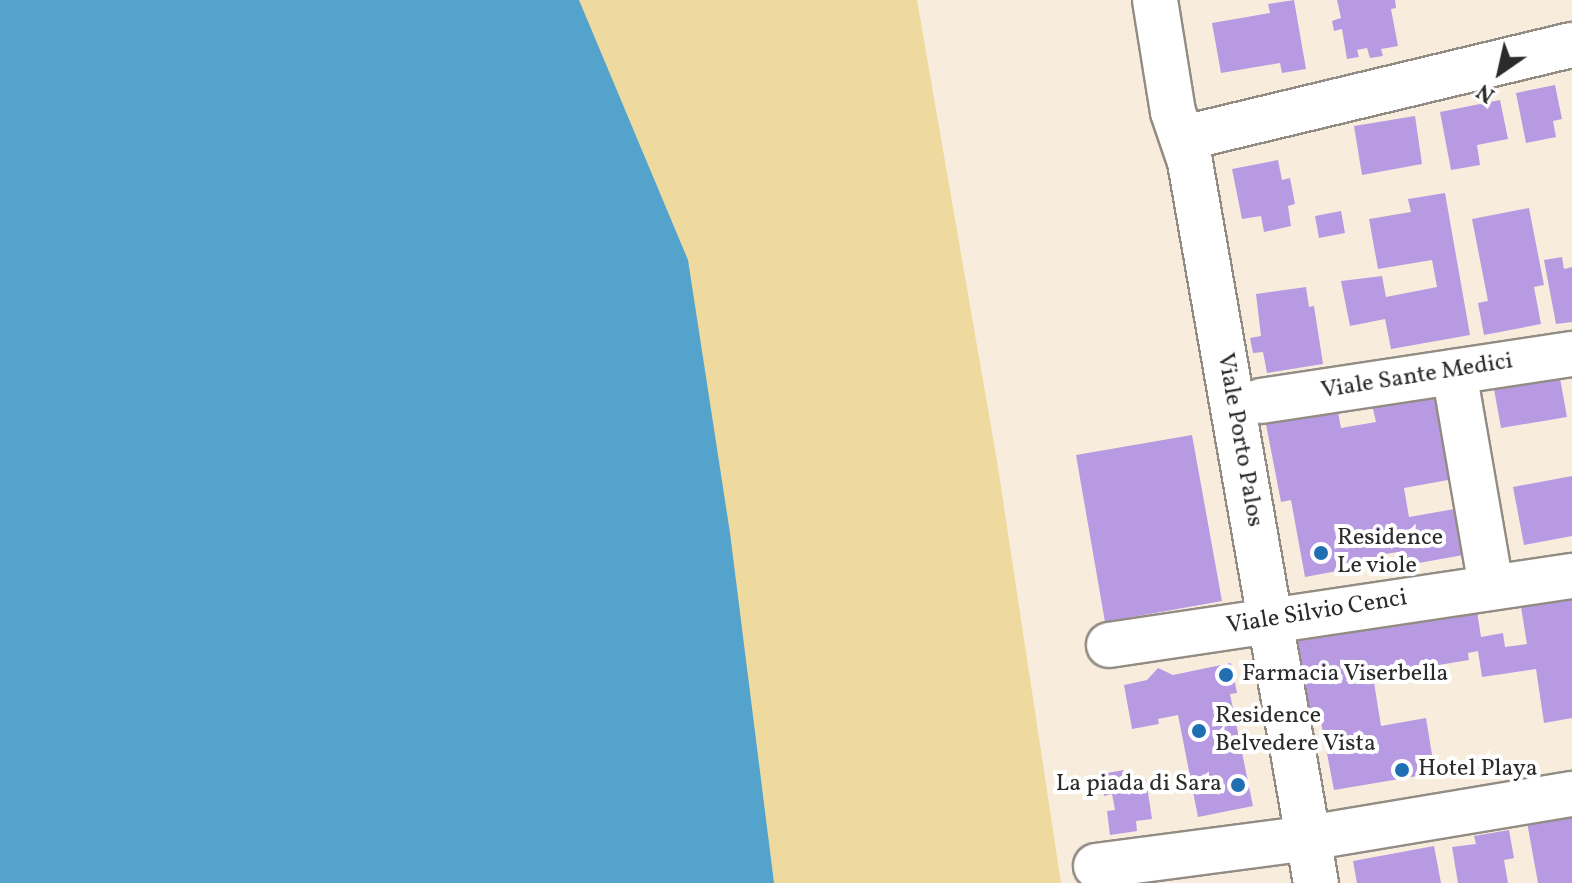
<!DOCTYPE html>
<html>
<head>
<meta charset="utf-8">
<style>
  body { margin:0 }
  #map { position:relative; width:1572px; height:883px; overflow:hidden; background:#f8eddd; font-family:Vollkorn,serif }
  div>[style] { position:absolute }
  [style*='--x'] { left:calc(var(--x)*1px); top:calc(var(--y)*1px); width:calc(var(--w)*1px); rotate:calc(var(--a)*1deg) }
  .sand>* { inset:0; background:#eeda9e }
  .water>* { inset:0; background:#54a3cd }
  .building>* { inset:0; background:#b79ae2 }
  .roads { filter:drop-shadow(2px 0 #928c84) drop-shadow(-2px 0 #928c84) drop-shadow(0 2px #928c84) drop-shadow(0 -2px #928c84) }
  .minor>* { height:44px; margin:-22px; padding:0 22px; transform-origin:22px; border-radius:22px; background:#fff }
  .dots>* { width:22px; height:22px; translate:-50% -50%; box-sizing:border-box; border:4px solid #fff; border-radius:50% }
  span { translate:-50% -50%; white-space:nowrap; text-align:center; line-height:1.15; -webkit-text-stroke:8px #fff; paint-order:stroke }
  .street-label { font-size:24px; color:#2b2b2b }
  .poi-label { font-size:24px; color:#2b2b2b }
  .left { translate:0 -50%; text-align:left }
  .right { translate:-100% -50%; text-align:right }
  .north { position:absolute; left:1460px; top:32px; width:80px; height:80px; -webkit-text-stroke:6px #fff; paint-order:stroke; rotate:214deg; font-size:22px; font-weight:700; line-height:32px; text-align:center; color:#2b2b2b }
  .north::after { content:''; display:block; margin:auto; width:28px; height:36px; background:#2b2b2b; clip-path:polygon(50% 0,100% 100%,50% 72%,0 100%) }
</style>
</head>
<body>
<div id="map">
  <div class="sand">
    <i style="clip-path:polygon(579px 0,917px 0,997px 461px,1061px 883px,774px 883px,591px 32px)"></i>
  </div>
  <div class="water">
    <i style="clip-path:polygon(0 0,579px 0,688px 260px,730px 533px,774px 883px,0 883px)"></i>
  </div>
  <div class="building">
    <i style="clip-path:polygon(1294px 0,1306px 69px,1282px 73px,1280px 63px,1221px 73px,1212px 23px,1270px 13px,1268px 4px)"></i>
    <i style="clip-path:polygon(1337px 0,1395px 0,1396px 8px,1391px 9px,1398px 46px,1381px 49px,1383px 56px,1370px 58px,1367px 48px,1357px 50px,1359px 57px,1347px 59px,1342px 29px,1334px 31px,1332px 21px,1341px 18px)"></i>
    <i style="clip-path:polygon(1555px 85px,1562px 119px,1553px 121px,1556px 137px,1526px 143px,1516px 93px)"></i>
    <i style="clip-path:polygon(1500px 100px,1508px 139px,1477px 145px,1480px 165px,1451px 170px,1440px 112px)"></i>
    <i style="clip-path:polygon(1415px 116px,1422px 164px,1362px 175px,1354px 126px)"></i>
    <i style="clip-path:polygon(1278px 160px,1282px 180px,1290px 178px,1295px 204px,1288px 206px,1291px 226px,1264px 232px,1261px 216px,1242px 219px,1232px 169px)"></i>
    <i style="clip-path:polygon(1445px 193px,1470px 335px,1391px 349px,1385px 319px,1350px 326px,1341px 281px,1382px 276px,1386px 297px,1437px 287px,1432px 260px,1378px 269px,1369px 219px,1411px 212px,1408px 199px)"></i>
    <i style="clip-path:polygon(1529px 208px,1544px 285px,1534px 287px,1541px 324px,1484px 335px,1478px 303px,1488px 301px,1472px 219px)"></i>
    <i style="clip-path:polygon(1341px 211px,1345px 233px,1319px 238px,1315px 216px)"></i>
    <i style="clip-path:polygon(1562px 257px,1564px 269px,1572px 267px,1572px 322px,1556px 324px,1544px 260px)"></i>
    <i style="clip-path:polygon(1306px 287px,1309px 307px,1314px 306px,1323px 364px,1267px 373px,1263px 352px,1253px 353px,1250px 338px,1261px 336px,1256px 294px)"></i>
    <i style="clip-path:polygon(1560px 378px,1567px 417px,1501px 428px,1494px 389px)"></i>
    <i style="clip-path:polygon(1442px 391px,1459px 478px,1404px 488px,1409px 517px,1466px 507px,1475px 553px,1407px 565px,1404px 551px,1379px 555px,1380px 563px,1305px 577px,1291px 500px,1281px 502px,1264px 414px,1337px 407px,1341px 428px,1376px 422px,1372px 405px)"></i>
    <i style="clip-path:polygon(1192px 435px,1222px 601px,1105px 622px,1076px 455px)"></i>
    <i style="clip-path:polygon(1572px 476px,1572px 536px,1524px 545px,1513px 487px)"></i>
    <i style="clip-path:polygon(1572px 593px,1572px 718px,1544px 723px,1536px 669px,1482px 677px,1478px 651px,1468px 653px,1469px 660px,1373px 676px,1381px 726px,1426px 718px,1435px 773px,1334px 790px,1319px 712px,1305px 714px,1289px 631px,1378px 611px,1380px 628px,1477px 611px,1481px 637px,1503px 633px,1505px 647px,1527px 644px,1520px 601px)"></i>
    <i style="clip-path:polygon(1231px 663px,1237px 693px,1230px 694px,1253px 806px,1198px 817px,1178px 715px,1158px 719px,1159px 724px,1132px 729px,1124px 685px,1147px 680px,1158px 668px,1173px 675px)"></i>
    <i style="clip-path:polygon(1124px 770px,1125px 782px,1146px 779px,1152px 819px,1136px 821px,1137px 831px,1110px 835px,1107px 811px,1115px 810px,1112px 794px,1104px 796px,1101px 774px)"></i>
    <i style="clip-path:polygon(1572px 813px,1572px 883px,1538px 883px,1527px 822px)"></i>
    <i style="clip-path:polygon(1509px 830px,1514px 858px,1504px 860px,1508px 883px,1458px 883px,1452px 847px,1476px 844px,1474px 836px)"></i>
    <i style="clip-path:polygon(1434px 846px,1441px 883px,1357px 883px,1353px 861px)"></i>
  </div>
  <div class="roads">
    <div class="minor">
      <i style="--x:1155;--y:0;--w:113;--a:80.9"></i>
      <i style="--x:1173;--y:112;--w:53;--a:71.2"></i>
      <i style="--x:1190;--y:162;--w:732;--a:80.09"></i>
      <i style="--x:1184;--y:138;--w:399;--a:-13.5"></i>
      <i style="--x:1454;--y:372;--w:217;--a:80.2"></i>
      <i style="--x:1261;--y:401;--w:315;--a:-8.6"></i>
      <i style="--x:1109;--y:645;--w:468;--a:-8.5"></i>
      <i style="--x:1096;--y:866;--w:214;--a:-7.5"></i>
      <i style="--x:1308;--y:838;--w:268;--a:-9.5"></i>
    </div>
  </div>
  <div class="dots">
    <i style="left:1321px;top:553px;background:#1f6fb2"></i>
    <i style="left:1226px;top:675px;background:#1f6fb2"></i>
    <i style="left:1199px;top:731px;background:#1f6fb2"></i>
    <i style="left:1402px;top:770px;background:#1f6fb2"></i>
    <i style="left:1238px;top:785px;background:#1f6fb2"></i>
  </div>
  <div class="street-label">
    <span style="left:1417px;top:377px;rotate:-9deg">Viale Sante Medici</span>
    <span style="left:1239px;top:440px;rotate:80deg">Viale Porto Palos</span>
    <span style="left:1317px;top:613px;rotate:-9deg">Viale Silvio Cenci</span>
  </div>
  <div class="poi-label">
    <span class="left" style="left:1337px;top:553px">Residence<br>Le viole</span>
    <span class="left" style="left:1242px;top:675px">Farmacia Viserbella</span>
    <span class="left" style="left:1215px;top:731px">Residence<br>Belvedere Vista</span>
    <span class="left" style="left:1418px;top:770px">Hotel Playa</span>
    <span class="right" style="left:1222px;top:785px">La piada di Sara</span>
  </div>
  <div class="north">N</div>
</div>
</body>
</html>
